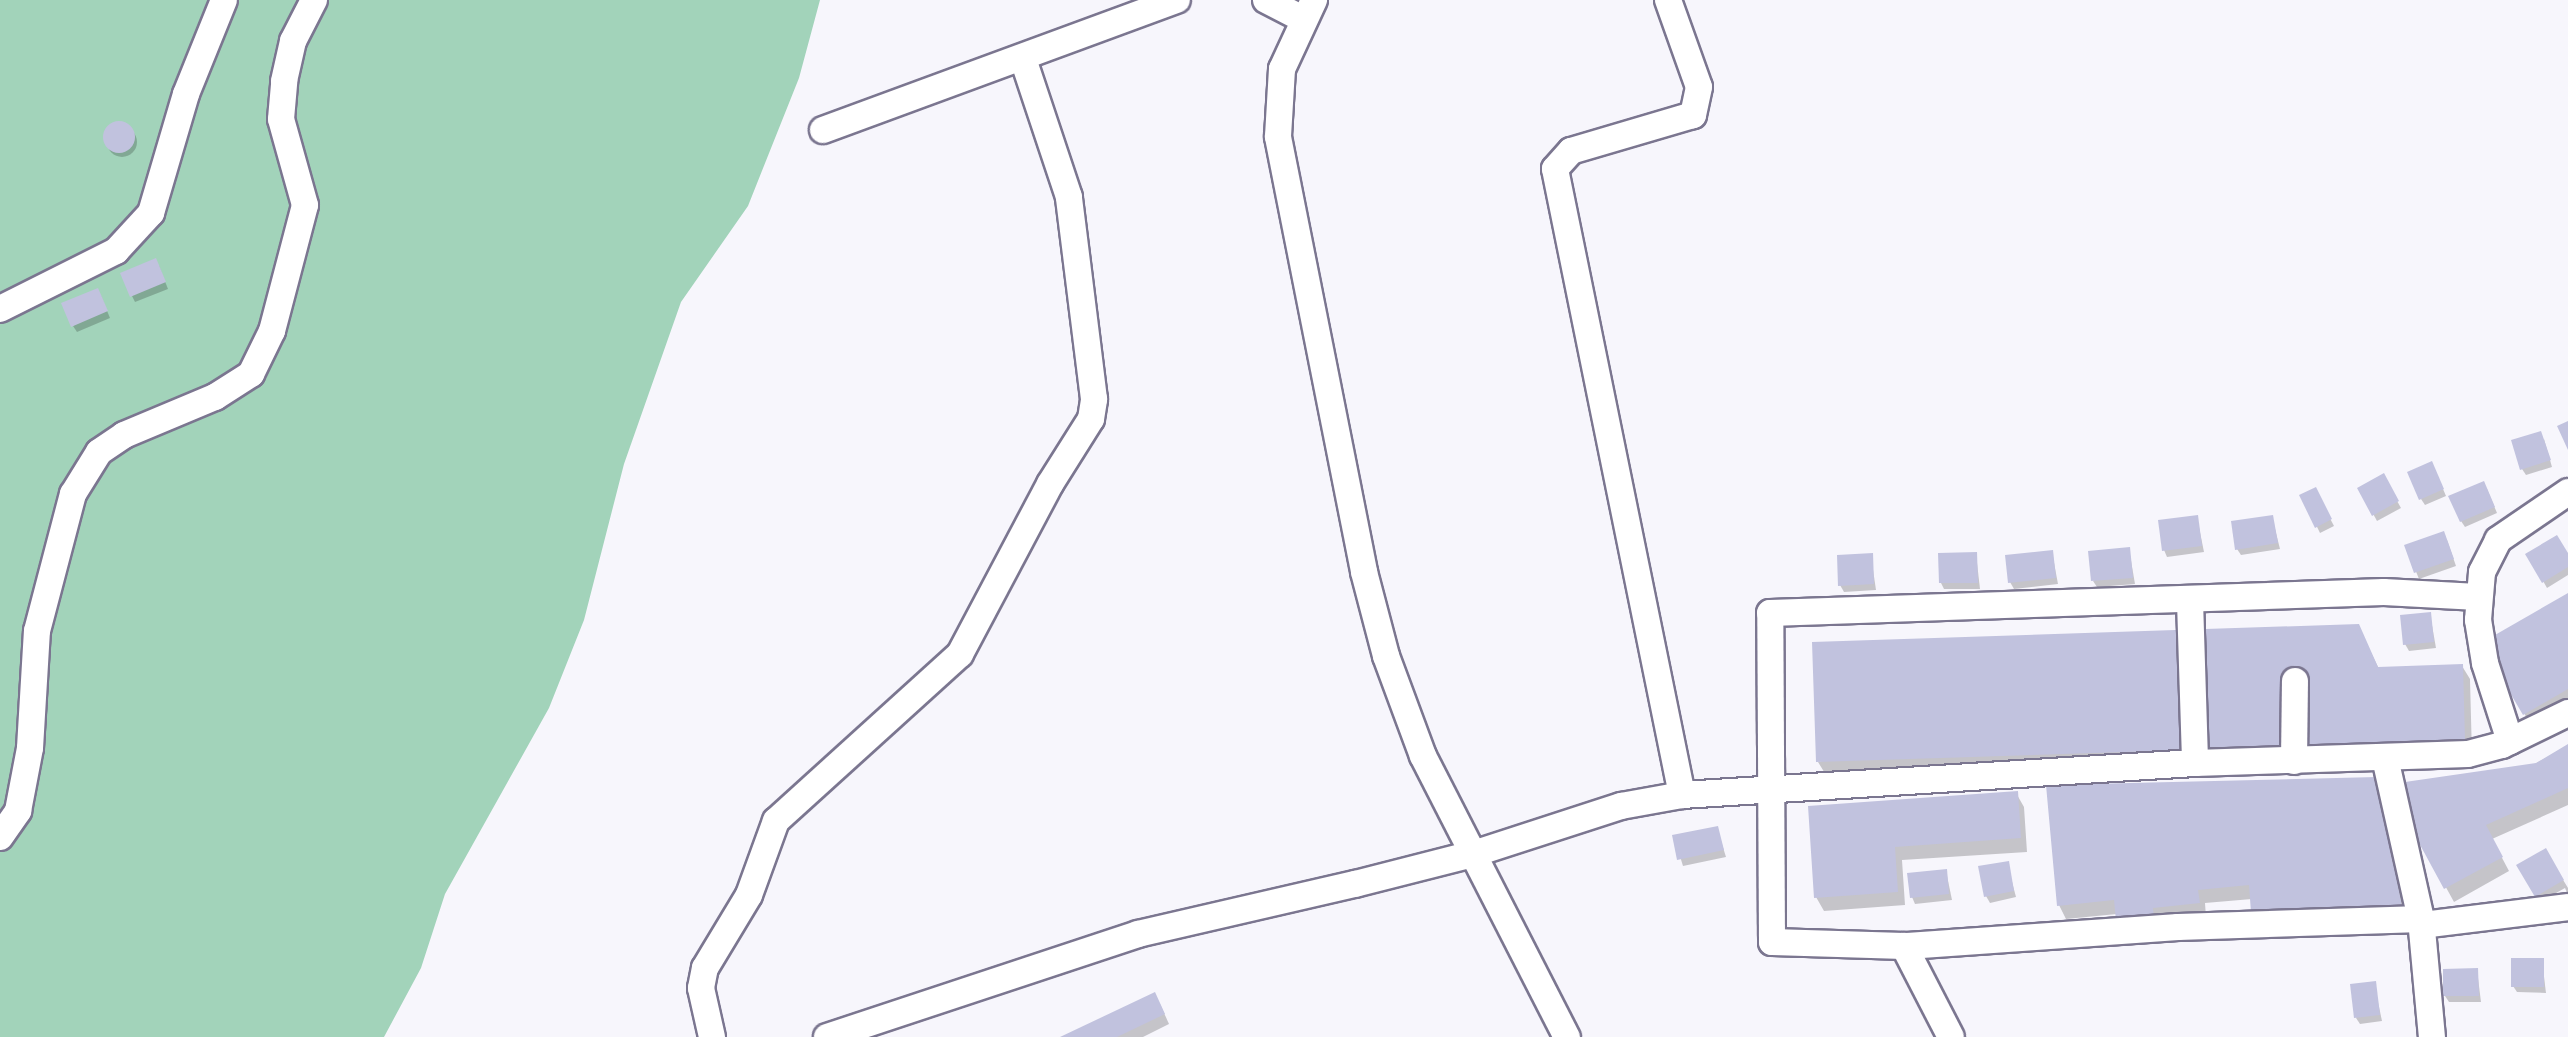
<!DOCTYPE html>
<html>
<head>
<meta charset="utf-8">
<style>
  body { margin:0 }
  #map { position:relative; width:2568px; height:1037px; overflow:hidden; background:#f7f6fc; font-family:"Varela Round",sans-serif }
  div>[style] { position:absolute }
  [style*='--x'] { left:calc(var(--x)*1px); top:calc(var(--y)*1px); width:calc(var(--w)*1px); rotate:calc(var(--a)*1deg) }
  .green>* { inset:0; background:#a2d3ba }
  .shadow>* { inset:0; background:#0003 }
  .round { border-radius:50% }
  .building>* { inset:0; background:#c1c2de }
  .roads { filter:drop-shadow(2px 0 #7b7690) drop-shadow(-2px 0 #7b7690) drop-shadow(0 2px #7b7690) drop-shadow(0 -2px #7b7690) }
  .minor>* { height:26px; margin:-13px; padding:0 13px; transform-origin:13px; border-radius:13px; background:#fff }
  span { translate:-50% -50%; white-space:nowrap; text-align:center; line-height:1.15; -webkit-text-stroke:8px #fff; paint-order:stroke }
</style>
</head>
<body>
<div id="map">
  <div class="green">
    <i style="clip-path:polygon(0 0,820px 0,799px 78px,748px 206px,681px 302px,624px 464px,584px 620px,549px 708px,445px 894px,421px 968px,384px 1037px,0 1037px)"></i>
  </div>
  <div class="shadow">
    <i class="round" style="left:107px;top:127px;width:30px;height:30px"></i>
    <i style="clip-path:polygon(159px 266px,168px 289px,135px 302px,132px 296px)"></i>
    <i style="clip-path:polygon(101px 296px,110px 318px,77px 332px,73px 326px)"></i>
    <i style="clip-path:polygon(2544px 439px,2552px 467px,2526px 475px,2522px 469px)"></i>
    <i style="clip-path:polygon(2435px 470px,2446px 496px,2425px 505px,2421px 499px)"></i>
    <i style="clip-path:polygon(2383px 476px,2401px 508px,2377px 521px,2359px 488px)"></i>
    <i style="clip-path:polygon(2487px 489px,2497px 513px,2465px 527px,2461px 521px)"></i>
    <i style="clip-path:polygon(2315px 490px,2334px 526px,2320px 533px,2302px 496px)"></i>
    <i style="clip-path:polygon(2197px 517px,2204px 552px,2167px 557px,2164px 550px)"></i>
    <i style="clip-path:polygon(2272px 517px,2280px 549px,2241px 555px,2237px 549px)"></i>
    <i style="clip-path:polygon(2447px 540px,2456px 566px,2419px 579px,2406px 547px)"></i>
    <i style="clip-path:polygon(2129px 549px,2135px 584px,2097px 587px,2093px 581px)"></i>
    <i style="clip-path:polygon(2052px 552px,2058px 584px,2014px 589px,2010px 582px)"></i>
    <i style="clip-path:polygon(1976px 554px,1980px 589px,1944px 589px,1941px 583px)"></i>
    <i style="clip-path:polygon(2528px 554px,2568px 557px,2568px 575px,2547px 588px)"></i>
    <i style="clip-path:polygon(1871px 556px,1876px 590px,1844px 592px,1840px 585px)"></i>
    <i style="clip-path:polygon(2568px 595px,2568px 707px,2532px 727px,2484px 644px)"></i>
    <i style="clip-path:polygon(2430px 614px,2436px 648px,2409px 651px,2405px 644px)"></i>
    <i style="clip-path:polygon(2358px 626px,2379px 669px,2462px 666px,2470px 679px,2472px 755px,1826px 775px,1818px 762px)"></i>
    <i style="clip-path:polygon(2568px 746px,2568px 805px,2492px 839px,2509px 871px,2454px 902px,2414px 829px)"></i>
    <i style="clip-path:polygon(2016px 793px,2024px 807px,2027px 852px,1902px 860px,1905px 905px,1824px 911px,1816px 897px,1810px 808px)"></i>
    <i style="clip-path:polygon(2384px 793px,2410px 925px,2262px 939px,2254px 925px,2252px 899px,2205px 903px,2206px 917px,2160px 921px,2117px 914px,2066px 919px,2059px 905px)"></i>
    <i style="clip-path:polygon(1717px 828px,1726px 857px,1683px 866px,1674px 837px)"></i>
    <i style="clip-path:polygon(2545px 850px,2568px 888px,2568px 895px,2565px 888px,2540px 902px,2519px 865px)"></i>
    <i style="clip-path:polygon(2007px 863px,2016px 897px,1990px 903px,1986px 896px)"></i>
    <i style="clip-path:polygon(1946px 871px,1952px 900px,1915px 904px,1912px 897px)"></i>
    <i style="clip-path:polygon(2542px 960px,2546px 993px,2517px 992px,2513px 986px)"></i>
    <i style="clip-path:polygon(2477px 970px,2481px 1002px,2449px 1002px,2445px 996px)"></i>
    <i style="clip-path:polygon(2374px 983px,2382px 1021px,2360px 1024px,2356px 1018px)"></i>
    <i style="clip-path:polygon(1160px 1004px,1169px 1024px,1143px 1037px,1065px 1037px)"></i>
  </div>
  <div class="building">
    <i class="round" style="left:103px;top:121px;width:32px;height:32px"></i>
    <i style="clip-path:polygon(156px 258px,166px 282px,130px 297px,120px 273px)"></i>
    <i style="clip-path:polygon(98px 288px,108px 311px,71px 327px,61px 303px)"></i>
    <i style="clip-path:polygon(2568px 421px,2568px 450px,2557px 426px)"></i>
    <i style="clip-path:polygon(2541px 431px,2551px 460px,2520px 470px,2511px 440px)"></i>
    <i style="clip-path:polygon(2432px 461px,2444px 489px,2419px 500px,2407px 472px)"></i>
    <i style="clip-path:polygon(2384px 473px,2399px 501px,2372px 516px,2357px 488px)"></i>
    <i style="clip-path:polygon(2484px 481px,2495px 507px,2460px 522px,2448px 496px)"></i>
    <i style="clip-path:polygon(2316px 487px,2332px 519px,2315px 528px,2299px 495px)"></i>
    <i style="clip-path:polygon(2198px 515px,2202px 546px,2162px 551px,2158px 520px)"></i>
    <i style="clip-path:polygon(2273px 515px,2278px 543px,2235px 550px,2231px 521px)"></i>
    <i style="clip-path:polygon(2444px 531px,2454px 559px,2414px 573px,2404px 545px)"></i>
    <i style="clip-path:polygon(2557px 535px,2568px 553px,2568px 567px,2542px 583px,2525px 554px)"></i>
    <i style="clip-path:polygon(2130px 547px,2133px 578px,2091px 581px,2088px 551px)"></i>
    <i style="clip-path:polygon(2053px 550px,2056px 578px,2008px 583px,2005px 555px)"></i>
    <i style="clip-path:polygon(1977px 552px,1978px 583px,1939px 583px,1938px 553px)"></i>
    <i style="clip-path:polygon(1873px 553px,1874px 584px,1838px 586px,1837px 555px)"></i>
    <i style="clip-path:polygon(2568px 593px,2568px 689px,2523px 715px,2481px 643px)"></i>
    <i style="clip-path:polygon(2431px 612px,2434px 642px,2403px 645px,2400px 615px)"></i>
    <i style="clip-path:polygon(2359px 624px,2378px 667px,2463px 664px,2465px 741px,1816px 762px,1812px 642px)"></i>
    <i style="clip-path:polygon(2568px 744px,2568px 788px,2486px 825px,2503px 857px,2444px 889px,2412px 830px,2405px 782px,2536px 763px)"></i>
    <i style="clip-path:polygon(2377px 777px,2403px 912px,2252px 926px,2249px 885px,2198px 890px,2200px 903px,2153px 908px,2154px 918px,2116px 921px,2114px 900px,2057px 906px,2046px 785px)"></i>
    <i style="clip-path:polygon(2018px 791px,2021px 838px,1895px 847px,1898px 892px,1814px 898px,1808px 806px)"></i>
    <i style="clip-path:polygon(1718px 826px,1724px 850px,1677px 860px,1672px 835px)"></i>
    <i style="clip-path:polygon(2546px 848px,2564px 880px,2535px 897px,2516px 865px)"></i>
    <i style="clip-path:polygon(2009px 861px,2014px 891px,1984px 897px,1978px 866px)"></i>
    <i style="clip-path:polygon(1947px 869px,1949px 894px,1910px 898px,1907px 873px)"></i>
    <i style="clip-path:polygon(2511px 958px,2544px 958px,2544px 987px,2511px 987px)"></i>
    <i style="clip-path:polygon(2478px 968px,2479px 996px,2443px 996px,2443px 969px)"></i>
    <i style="clip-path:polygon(2376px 981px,2380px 1015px,2354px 1018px,2350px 984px)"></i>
    <i style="clip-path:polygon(1155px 992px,1165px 1014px,1117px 1037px,1060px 1037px)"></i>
  </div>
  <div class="roads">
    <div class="minor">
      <i style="--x:1266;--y:0;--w:42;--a:27.2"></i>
      <i style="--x:1314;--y:0;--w:76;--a:114.9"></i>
      <i style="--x:1282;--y:69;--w:68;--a:93.4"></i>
      <i style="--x:1278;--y:137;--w:443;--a:78.8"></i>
      <i style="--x:1364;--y:572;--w:87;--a:75.3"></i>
      <i style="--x:1386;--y:656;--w:107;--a:69.7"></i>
      <i style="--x:1423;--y:756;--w:316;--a:62.9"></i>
      <i style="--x:1668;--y:0;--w:92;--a:70.4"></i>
      <i style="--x:1699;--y:87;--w:29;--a:102"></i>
      <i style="--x:1693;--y:115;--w:127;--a:163.6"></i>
      <i style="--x:1571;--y:151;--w:24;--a:132"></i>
      <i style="--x:1555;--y:169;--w:639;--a:78.53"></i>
      <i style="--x:823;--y:130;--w:377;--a:-20.2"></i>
      <i style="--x:0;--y:309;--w:130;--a:-26.6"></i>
      <i style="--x:116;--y:251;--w:52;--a:-47.4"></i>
      <i style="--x:151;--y:213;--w:124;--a:-73.6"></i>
      <i style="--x:186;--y:94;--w:101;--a:-68"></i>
      <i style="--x:2190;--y:601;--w:162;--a:88.2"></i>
      <i style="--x:2510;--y:741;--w:82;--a:-107.8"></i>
      <i style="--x:2485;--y:663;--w:44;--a:-99.2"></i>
      <i style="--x:2478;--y:620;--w:48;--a:-85.2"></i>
      <i style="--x:2482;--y:572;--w:36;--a:-63"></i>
      <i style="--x:2498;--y:540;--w:85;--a:-34.4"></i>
      <i style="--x:2385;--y:758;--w:165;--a:77.4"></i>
      <i style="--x:2421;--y:919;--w:119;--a:84.7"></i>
      <i style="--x:2294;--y:761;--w:80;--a:-89.3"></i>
      <i style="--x:0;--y:837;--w:32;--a:-55"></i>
      <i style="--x:18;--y:811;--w:64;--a:-79.2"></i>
      <i style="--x:30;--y:748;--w:117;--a:-86.6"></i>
      <i style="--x:37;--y:631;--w:142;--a:-75.3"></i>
      <i style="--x:73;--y:494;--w:49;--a:-58.2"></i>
      <i style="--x:99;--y:452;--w:30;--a:-34"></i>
      <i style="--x:124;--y:435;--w:99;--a:-22.7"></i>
      <i style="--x:215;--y:397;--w:43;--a:-32.6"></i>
      <i style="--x:251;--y:374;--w:48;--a:-64"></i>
      <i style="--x:272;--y:331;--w:130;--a:-75.3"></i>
      <i style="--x:305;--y:205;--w:89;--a:-105.6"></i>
      <i style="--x:281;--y:119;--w:38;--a:-85"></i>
      <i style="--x:284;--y:81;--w:41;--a:-77.3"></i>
      <i style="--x:293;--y:41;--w:46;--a:-62.9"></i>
      <i style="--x:2421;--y:919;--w:243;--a:178.1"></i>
      <i style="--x:2178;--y:927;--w:275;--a:176"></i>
      <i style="--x:1904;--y:946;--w:132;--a:-178.3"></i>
      <i style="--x:1772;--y:942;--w:329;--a:-90.3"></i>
      <i style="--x:1770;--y:613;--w:614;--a:-1.96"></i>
      <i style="--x:2384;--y:592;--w:94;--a:3"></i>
      <i style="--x:2422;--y:925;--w:147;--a:-7"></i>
      <i style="--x:1904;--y:946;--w:102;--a:62.7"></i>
      <i style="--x:712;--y:1037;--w:50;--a:-102.7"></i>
      <i style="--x:701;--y:988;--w:20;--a:-79"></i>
      <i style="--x:705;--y:968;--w:85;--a:-58.9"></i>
      <i style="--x:749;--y:895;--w:79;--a:-70"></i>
      <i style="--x:776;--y:821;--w:248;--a:-42.2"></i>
      <i style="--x:960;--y:654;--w:192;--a:-62.1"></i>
      <i style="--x:1050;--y:484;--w:77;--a:-57.8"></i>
      <i style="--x:1091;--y:419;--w:20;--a:-81"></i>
      <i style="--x:1094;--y:399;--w:204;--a:-97.1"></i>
      <i style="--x:1069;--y:197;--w:145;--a:-108.4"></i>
      <i style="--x:827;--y:1037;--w:328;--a:-18.3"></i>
      <i style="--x:1138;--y:934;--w:223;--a:-13"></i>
      <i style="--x:1355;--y:884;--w:122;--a:-14.3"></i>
      <i style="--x:1473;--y:854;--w:156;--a:-18"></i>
      <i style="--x:1621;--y:806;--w:62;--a:-10.2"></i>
      <i style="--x:1682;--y:795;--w:514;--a:-3.57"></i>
      <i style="--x:2195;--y:763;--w:273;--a:-1.9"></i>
      <i style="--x:2468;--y:754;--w:35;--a:-15"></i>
      <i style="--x:2502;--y:745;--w:73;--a:-25.9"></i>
    </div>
  </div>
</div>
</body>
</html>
